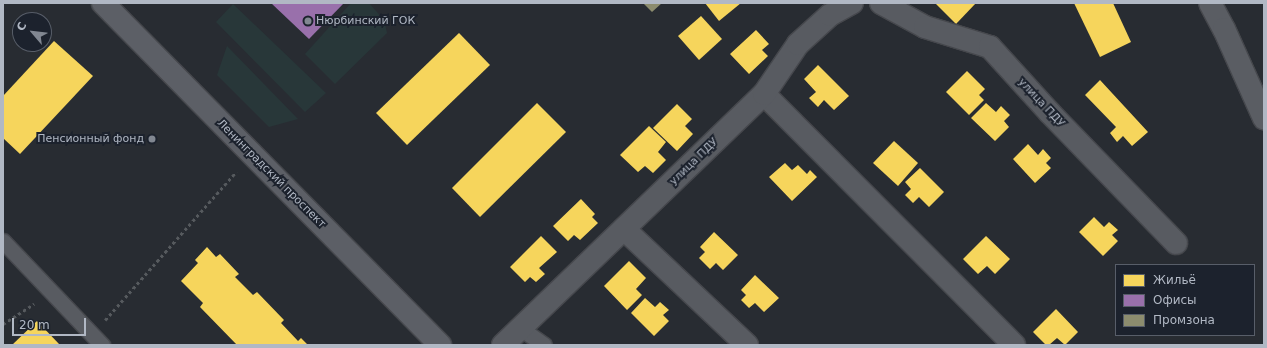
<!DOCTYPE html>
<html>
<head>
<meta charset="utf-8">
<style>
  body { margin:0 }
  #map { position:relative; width:1267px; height:348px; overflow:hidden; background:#282c32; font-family:"DejaVu Sans",sans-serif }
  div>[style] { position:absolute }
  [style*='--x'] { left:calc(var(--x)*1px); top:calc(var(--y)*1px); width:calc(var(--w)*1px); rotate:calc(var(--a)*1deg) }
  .green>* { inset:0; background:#283739 }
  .homes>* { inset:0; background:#f6d55c }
  .offices>* { inset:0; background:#9970ab }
  .industry>* { inset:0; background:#8c8c6e }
  .path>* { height:2.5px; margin-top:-1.25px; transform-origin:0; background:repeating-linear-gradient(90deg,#565a5e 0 3px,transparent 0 6px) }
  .roads { filter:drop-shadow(1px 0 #46484d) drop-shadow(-1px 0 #46484d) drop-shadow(0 1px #46484d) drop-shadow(0 -1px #46484d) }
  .lane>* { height:15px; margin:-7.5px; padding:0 7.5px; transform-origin:7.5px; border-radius:7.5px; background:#585b61 }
  .street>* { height:22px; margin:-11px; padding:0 11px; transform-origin:11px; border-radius:11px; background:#585b61 }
  .secondary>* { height:22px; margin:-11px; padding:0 11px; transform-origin:11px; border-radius:11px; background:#5c5f66 }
  .primary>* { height:22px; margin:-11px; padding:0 11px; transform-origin:11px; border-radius:11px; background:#5a5d63 }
  .dots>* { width:11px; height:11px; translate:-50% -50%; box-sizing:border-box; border:2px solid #1c222d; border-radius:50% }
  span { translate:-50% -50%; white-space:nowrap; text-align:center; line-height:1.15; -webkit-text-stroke:4px #1c222d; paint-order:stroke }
  .poi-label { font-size:11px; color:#b1b8c4 }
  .left { translate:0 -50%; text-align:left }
  .right { translate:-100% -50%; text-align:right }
  .street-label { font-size:11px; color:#b1b8c4 }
  .frame { position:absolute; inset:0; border:4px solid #b1b8c4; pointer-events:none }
  .legend { position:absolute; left:1115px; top:264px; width:140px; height:72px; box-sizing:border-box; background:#1c222d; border:1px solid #585e69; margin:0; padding:5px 7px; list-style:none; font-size:12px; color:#b1b8c4 }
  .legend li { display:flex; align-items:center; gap:8px; height:20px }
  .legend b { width:20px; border:1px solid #585e69 }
  .north { position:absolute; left:12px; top:12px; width:40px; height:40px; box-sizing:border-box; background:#1c222d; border:1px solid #585e69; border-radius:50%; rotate:298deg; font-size:11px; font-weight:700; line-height:16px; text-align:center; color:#b1b8c4 }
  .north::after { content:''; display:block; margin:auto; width:14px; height:18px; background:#818791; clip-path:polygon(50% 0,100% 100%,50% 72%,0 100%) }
  .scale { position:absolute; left:12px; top:318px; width:74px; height:18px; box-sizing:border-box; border:2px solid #b1b8c4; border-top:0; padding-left:5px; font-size:12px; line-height:14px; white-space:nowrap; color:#b1b8c4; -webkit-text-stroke:3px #1c222d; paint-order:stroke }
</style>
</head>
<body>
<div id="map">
  <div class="green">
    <i style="clip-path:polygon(351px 3px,369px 3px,384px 20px,387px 33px,335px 84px,305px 54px)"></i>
    <i style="clip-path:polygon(233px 4px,326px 93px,305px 112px,216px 22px)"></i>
    <i style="clip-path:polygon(227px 46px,298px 119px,269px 127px,217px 75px)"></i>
  </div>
  <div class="homes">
    <i style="clip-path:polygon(705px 3px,741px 3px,719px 21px)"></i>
    <i style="clip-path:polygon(935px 3px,976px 3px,956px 24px)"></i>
    <i style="clip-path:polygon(1074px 3px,1113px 3px,1131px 42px,1100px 57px)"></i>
    <i style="clip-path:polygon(701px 16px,722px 39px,699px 60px,678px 36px)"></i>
    <i style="clip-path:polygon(756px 30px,769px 44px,762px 50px,768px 56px,749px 74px,730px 54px)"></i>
    <i style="clip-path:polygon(459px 33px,490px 65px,407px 145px,376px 113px)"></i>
    <i style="clip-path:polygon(54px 41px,93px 76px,20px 154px,3px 138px,3px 96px)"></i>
    <i style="clip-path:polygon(818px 65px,849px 96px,834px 110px,824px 100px,818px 107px,809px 98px,816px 92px,804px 79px)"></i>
    <i style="clip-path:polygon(967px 71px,985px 89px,979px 95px,984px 100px,969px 115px,946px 92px)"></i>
    <i style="clip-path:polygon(1100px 80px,1148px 132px,1132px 146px,1123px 136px,1117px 142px,1110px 133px,1116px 127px,1085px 95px)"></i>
    <i style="clip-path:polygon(537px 103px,566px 132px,480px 217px,452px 188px)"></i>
    <i style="clip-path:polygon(986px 103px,996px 112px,1001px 106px,1010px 115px,1004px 121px,1009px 127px,995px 141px,971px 118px)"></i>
    <i style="clip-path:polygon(677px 104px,692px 119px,685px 126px,693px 134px,677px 151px,653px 128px)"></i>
    <i style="clip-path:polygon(649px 126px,666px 142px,658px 152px,666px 160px,653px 173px,645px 166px,638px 172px,620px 155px)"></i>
    <i style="clip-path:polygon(894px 141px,918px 163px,898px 186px,873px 163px)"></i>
    <i style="clip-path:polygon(1028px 144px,1038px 155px,1043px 149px,1051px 158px,1046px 163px,1051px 168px,1035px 183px,1013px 159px)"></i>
    <i style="clip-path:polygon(785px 163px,792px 170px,798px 165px,807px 174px,810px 170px,817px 177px,792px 201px,769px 177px)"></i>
    <i style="clip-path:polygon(920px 168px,944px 192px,929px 207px,919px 197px,913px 203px,905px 195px,911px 189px,905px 182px)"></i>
    <i style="clip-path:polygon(581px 199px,595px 214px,592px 217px,598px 223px,580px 240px,574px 235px,568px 241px,553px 226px)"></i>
    <i style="clip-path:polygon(1094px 217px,1104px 227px,1109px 222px,1118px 230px,1112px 235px,1118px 241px,1103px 256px,1079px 232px)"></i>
    <i style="clip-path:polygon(714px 232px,738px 255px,723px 270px,716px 263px,710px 269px,699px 258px,705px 252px,700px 247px)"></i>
    <i style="clip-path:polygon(541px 236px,557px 252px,539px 268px,545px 274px,536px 282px,530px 277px,525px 282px,510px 267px)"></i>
    <i style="clip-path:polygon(986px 236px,1010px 259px,995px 274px,987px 266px,978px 274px,963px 259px)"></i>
    <i style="clip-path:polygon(207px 247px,216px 257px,220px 254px,239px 274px,235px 277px,253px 295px,257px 292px,284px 320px,281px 323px,298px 341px,301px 338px,308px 345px,237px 345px,200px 307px,203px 303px,181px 281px,198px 263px,195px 260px)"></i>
    <i style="clip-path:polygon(629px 261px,646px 278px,636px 289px,642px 295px,627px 310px,604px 286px)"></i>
    <i style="clip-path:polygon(755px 275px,779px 298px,764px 312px,755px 303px,749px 308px,741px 300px,746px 295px,741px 290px)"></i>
    <i style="clip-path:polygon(645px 298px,655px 307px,660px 302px,669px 310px,663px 315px,669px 321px,654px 336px,631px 313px)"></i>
    <i style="clip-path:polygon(1056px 309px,1078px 332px,1065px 345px,1057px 338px,1049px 345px,1046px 345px,1033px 332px)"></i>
    <i style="clip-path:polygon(37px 321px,60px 345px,12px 345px)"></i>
  </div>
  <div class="offices">
    <i style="clip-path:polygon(271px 3px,344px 3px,309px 39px)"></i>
  </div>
  <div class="industry">
    <i style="clip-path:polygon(643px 3px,662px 3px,652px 12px)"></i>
  </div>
  <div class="path">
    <i style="--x:105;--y:320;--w:198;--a:-48.5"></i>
    <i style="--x:3;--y:324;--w:37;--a:-33"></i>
  </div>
  <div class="roads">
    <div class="lane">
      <i style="--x:3;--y:241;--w:144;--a:46.4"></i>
      <i style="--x:520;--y:328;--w:29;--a:35"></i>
    </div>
    <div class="street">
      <i style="--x:881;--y:3;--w:50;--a:28.6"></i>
      <i style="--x:925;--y:27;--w:68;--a:17.1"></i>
      <i style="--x:990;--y:47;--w:89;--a:47.7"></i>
      <i style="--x:1050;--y:113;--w:181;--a:45.9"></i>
      <i style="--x:764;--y:94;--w:354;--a:45.1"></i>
      <i style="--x:624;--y:229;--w:169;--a:43.3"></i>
      <i style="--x:503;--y:345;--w:362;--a:-43.9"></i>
      <i style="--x:764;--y:94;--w:60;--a:-55.8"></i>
      <i style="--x:798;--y:44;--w:43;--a:-42.2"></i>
      <i style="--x:830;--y:15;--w:25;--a:-29"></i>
    </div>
    <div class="secondary">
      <i style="--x:103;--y:3;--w:480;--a:45.4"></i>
    </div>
    <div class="primary">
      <i style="--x:1210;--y:3;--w:30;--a:62"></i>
      <i style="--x:1224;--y:29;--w:98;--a:65.8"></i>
    </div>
  </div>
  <div class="dots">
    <i style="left:308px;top:21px;background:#818791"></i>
    <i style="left:152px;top:139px;background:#818791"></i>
  </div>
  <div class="poi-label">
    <span class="left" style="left:316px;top:21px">Нюрбинский ГОК</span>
    <span class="right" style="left:144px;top:139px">Пенсионный фонд</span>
  </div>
  <div class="street-label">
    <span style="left:1041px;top:103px;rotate:47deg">улица ПДУ</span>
    <span style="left:694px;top:162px;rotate:-44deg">улица ПДУ</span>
    <span style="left:271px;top:174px;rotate:45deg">Ленинградский проспект</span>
  </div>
  <div class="frame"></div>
  <ul class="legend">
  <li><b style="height:11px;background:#f6d55c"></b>Жильё</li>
  <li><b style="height:11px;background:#9970ab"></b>Офисы</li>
  <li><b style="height:11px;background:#8c8c6e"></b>Промзона</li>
  </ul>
  <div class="north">С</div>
  <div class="scale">20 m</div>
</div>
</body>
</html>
